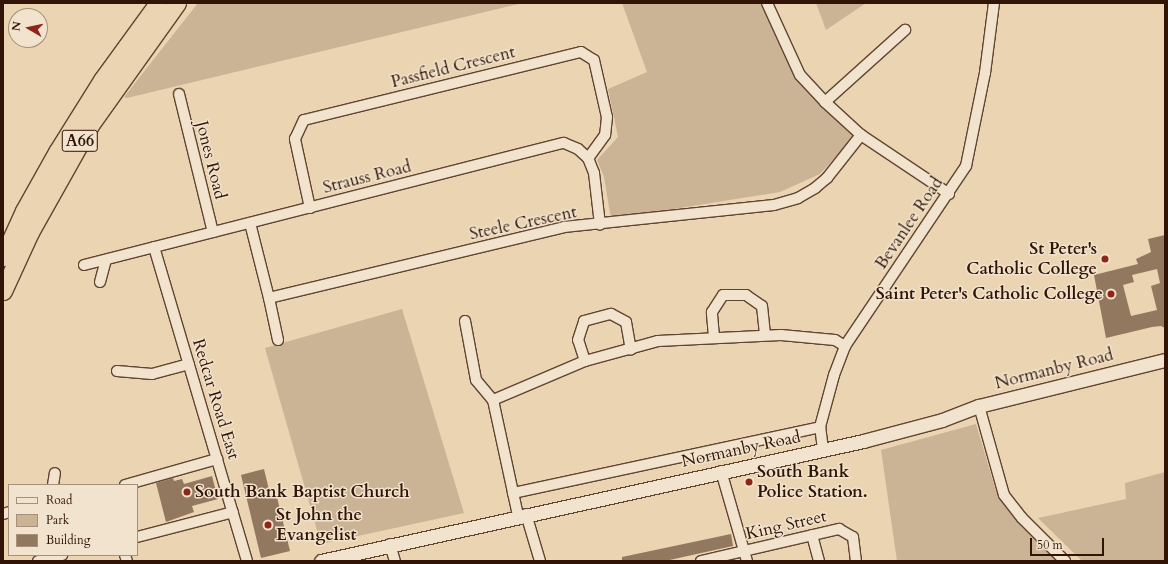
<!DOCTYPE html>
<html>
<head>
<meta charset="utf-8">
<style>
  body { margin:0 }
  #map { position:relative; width:1168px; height:564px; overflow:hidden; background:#ead4b2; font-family:Cardo,serif }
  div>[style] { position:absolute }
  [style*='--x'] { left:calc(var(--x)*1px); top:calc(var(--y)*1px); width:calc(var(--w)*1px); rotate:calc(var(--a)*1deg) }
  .green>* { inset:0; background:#cbb395 }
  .building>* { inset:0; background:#92785f }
  .roads { filter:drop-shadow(1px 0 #604431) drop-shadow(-1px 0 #604431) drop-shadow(0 1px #604431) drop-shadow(0 -1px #604431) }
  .minor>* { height:10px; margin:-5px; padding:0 5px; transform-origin:5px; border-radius:5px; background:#f1e3cd }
  .tertiary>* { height:13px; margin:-6.5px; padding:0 6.5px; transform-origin:6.5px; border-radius:6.5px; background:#f1e3cd }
  .trunk>* { height:17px; margin:-8.5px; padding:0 8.5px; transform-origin:8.5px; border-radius:8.5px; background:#ead4b2 }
  .dots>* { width:11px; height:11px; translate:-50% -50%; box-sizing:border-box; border:2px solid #f1e3cd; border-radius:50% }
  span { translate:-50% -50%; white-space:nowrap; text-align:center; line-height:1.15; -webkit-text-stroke:3px #f1e3cd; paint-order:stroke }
  .shield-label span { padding:1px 3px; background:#f1e3cd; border:1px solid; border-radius:3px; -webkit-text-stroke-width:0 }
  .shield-label { font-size:16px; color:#321406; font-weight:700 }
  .street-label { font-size:17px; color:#321406 }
  .poi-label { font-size:17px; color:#321406; font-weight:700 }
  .right { translate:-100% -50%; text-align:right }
  .left { translate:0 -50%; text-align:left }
  .frame { position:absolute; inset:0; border:4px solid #321406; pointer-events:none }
  .legend { position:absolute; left:8px; top:484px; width:130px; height:72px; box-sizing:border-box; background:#f1e3cd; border:1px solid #a5907d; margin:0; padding:5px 7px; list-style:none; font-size:12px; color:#321406 }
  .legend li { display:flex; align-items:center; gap:8px; height:20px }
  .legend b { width:20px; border:1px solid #a5907d }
  .north { position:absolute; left:8px; top:8px; width:40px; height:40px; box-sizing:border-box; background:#f1e3cd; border:1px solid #a5907d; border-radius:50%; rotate:279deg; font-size:11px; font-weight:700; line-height:16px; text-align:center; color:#321406 }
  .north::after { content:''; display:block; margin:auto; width:14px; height:18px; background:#8f2418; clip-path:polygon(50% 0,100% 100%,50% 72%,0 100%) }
  .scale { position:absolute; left:1030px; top:538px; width:74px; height:18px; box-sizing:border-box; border:2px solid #321406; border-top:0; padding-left:5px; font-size:12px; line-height:14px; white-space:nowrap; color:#321406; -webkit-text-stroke:3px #f1e3cd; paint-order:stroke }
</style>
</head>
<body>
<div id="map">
  <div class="green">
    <i style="clip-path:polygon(198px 3px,523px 3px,127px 98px,124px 97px)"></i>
    <i style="clip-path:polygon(622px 3px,767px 3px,800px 80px,857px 133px,820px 174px,780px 192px,611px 219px,604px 177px,597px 160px,618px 137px,608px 89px,647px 72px)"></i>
    <i style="clip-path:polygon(816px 3px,866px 3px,826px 30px)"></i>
    <i style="clip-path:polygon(402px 309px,464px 513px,321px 544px,265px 348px)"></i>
    <i style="clip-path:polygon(976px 424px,996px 491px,1021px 524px,1058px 561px,897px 561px,881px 450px)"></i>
    <i style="clip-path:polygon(1165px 472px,1165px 561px,1082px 561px,1038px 518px,1126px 499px,1125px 483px)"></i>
  </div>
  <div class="building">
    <i style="clip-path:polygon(evenodd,1165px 235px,1165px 328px,1161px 326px,1152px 327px,1106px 338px,1094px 275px,1138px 264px,1136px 259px,1151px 252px,1148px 239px,1165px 235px,1157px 269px,1160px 283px,1151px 286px,1157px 310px,1131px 316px,1123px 285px,1134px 282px,1132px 275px,1157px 269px)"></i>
    <i style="clip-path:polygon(264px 469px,271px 498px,277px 497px,290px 551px,261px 558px,241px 475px)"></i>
    <i style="clip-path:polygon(212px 476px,218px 499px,192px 506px,194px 512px,166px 522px,156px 483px,173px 478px,174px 481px,182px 479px,184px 484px)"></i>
    <i style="clip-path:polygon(731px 534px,733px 546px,665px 561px,622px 561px,622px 557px)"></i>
  </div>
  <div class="roads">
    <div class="minor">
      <i style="--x:767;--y:3;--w:79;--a:65.4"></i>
      <i style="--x:800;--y:75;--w:37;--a:47"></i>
      <i style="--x:825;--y:102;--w:49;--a:42.5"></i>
      <i style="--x:861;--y:135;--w:106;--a:33.8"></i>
      <i style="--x:179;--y:94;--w:142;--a:76.2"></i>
      <i style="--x:825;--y:102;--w:108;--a:-42"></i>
      <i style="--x:310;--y:208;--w:71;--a:-102.3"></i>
      <i style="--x:295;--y:139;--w:21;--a:-65"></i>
      <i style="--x:304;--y:120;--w:285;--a:-13.8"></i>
      <i style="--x:581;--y:52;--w:15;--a:32"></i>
      <i style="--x:594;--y:60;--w:58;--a:77.2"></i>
      <i style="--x:607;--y:117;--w:18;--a:96"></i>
      <i style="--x:605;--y:135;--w:29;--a:126"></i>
      <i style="--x:250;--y:223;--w:77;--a:75.8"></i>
      <i style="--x:269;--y:298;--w:303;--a:-13.5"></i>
      <i style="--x:564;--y:227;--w:211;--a:-6"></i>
      <i style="--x:774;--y:205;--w:25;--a:-16"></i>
      <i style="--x:798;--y:198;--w:20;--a:-30"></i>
      <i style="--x:815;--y:188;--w:16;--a:-40"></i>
      <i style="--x:827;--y:178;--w:55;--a:-51.7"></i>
      <i style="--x:154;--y:247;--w:327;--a:73.5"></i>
      <i style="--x:84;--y:265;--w:495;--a:-14.3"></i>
      <i style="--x:564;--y:143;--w:15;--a:23"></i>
      <i style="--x:578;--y:149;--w:13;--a:42"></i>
      <i style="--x:588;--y:158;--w:16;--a:68"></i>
      <i style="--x:594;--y:173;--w:52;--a:83.4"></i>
      <i style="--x:100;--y:282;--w:23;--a:-75"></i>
      <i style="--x:269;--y:298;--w:43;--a:77.9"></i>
      <i style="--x:465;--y:321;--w:60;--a:79.4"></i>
      <i style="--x:476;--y:380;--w:26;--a:50"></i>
      <i style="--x:493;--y:400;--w:119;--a:77.8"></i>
      <i style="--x:714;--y:337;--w:25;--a:-95"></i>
      <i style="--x:712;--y:312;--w:20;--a:-57"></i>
      <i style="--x:723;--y:295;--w:23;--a:0"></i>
      <i style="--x:746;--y:295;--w:19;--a:35"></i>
      <i style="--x:762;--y:306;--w:29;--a:84"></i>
      <i style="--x:585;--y:361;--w:22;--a:-108"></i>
      <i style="--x:578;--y:340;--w:20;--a:-72"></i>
      <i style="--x:584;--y:321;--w:28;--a:-15"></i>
      <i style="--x:611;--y:314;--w:17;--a:28"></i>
      <i style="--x:626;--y:322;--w:28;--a:80"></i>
      <i style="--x:117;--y:371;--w:35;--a:5"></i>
      <i style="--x:152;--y:374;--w:38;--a:-15"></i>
      <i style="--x:493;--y:400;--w:100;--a:-23"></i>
      <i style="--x:585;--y:361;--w:76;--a:-15.3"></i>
      <i style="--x:658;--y:341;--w:123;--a:-2.8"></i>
      <i style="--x:781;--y:335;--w:54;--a:5.3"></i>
      <i style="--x:835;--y:340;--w:12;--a:31"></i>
      <i style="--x:979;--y:406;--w:92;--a:74.3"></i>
      <i style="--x:1004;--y:495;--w:29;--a:52"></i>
      <i style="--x:1022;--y:518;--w:61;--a:45"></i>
      <i style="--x:823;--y:450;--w:23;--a:-97"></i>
      <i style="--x:820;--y:427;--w:54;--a:-74.9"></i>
      <i style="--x:834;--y:375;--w:31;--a:-69"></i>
      <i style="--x:845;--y:346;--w:217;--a:-56.1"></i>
      <i style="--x:966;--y:166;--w:95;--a:-78.5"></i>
      <i style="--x:985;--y:73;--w:71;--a:-82.7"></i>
      <i style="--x:721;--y:471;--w:94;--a:73.9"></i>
      <i style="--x:53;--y:485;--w:12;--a:-81"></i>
      <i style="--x:125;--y:485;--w:96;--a:-15.8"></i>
      <i style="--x:513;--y:493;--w:314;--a:-12.1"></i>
      <i style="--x:3;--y:514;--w:6;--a:-18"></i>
      <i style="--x:526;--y:514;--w:49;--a:73.4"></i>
      <i style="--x:812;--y:535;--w:27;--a:75"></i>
      <i style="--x:137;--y:537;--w:99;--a:-14.6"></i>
      <i style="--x:390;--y:544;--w:18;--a:74"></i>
      <i style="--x:125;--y:555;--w:6;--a:72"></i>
      <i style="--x:38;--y:561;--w:25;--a:-14"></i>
      <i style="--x:701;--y:561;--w:142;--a:-13.1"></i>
      <i style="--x:839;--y:529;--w:16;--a:30"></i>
      <i style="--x:853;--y:537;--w:24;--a:83"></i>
    </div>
    <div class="tertiary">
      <i style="--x:321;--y:561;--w:555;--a:-12.48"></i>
      <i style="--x:863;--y:441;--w:82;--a:-14.9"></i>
      <i style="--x:942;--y:420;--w:40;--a:-21"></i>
      <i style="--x:979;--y:406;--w:192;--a:-13.9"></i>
    </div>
    <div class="trunk">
      <i style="--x:3;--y:257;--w:51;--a:-65.5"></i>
      <i style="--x:24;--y:211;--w:68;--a:-60.8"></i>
      <i style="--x:57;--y:152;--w:85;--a:-58"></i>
      <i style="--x:102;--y:80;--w:95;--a:-54"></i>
      <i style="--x:3;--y:291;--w:65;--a:-65.4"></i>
      <i style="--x:30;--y:232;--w:123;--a:-60.7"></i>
      <i style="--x:90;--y:125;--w:150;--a:-54.5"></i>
    </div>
  </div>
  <div class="dots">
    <i style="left:1105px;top:259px;background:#8f2418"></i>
    <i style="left:1111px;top:294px;background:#8f2418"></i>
    <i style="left:749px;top:482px;background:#8f2418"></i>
    <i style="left:187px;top:492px;background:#8f2418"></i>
    <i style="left:268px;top:525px;background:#8f2418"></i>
  </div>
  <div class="shield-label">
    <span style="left:80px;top:141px">A66</span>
  </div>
  <div class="street-label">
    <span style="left:453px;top:67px;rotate:-14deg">Passfield Crescent</span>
    <span style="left:211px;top:160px;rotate:76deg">Jones Road</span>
    <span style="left:367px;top:177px;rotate:-14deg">Strauss Road</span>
    <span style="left:523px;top:223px;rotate:-12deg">Steele Crescent</span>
    <span style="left:909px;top:223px;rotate:-56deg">Bevanlee Road</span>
    <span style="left:1054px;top:369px;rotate:-14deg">Normanby Road</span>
    <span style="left:216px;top:399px;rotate:73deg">Redcar Road East</span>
    <span style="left:741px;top:449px;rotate:-12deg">Normanby Road</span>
    <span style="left:786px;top:525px;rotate:-13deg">King Street</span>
  </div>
  <div class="poi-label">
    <span class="right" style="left:1097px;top:259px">St Peter's<br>Catholic College</span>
    <span class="right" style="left:1103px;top:294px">Saint Peter's Catholic College</span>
    <span class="left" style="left:757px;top:482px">South Bank<br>Police Station.</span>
    <span class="left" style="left:195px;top:492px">South Bank Baptist Church</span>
    <span class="left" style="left:276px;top:525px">St John the<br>Evangelist</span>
  </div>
  <div class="frame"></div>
  <ul class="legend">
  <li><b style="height:5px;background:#f1e3cd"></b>Road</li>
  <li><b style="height:11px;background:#cbb395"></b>Park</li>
  <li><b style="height:11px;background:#92785f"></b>Building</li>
  </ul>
  <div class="north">N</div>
  <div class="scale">50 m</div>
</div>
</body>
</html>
